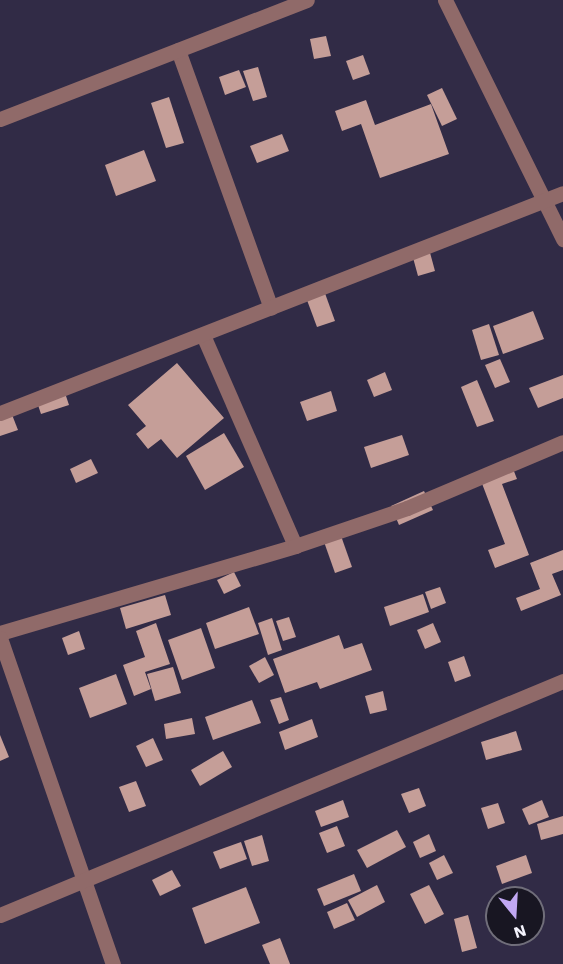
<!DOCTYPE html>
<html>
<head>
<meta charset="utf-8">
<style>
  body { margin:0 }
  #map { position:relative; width:563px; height:964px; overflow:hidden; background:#312b46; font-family:"Work Sans",sans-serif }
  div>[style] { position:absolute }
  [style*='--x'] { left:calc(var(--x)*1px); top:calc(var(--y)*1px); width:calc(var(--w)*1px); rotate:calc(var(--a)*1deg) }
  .building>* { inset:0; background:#c59e98 }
  .minor>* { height:15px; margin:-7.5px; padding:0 7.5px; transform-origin:7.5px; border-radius:7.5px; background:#906a69 }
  span { translate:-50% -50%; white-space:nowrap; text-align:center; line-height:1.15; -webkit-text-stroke:6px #181622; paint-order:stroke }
  .north { position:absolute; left:485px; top:886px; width:60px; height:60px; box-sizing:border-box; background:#181622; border:2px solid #706e7a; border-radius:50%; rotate:162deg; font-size:16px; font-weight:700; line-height:24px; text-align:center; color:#f4f3fd }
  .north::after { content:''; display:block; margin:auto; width:21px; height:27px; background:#c1a8f3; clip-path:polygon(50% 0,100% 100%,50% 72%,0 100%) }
</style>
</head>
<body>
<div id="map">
  <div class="building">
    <i style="clip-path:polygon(326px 36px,331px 56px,314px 59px,310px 39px)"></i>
    <i style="clip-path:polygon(363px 55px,370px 74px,353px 80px,346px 61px)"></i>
    <i style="clip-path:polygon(258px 67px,267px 97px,253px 101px,243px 71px)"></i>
    <i style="clip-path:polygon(239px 70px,246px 87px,225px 95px,219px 77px)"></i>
    <i style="clip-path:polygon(442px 88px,457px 119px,442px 126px,427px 95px)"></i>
    <i style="clip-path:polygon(169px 97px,184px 143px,166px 148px,151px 103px)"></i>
    <i style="clip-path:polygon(366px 100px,375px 125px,431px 104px,449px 154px,380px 178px,361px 124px,342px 131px,335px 111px)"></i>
    <i style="clip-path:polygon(282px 134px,289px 151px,257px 163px,250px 146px)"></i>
    <i style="clip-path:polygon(144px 150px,156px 181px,116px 196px,105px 165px)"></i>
    <i style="clip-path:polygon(429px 249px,435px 271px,418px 276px,412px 254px)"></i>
    <i style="clip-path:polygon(322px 285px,335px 321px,317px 327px,304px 292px)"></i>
    <i style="clip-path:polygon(533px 311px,544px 339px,503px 354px,493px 326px)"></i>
    <i style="clip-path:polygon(489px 324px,499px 355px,481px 360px,472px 330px)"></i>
    <i style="clip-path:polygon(500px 359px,510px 382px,495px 388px,485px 365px)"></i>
    <i style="clip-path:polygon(177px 363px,224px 418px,177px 458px,161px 439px,148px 449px,136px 434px,146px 426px,128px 405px)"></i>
    <i style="clip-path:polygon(385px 372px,392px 390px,374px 397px,367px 380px)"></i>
    <i style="clip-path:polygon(563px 375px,563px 398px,538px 408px,529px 388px)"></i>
    <i style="clip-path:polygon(477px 380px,494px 421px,477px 427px,461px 387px)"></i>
    <i style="clip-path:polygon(63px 387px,69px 405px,41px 414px,35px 396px)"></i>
    <i style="clip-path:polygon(331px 391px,337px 411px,307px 421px,300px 402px)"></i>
    <i style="clip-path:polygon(9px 407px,18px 430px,0 436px,0 411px)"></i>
    <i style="clip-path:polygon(224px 433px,244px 467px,205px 490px,186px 456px)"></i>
    <i style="clip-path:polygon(402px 435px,409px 455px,371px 468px,364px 447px)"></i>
    <i style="clip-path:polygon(91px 459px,98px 473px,76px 483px,70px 469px)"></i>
    <i style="clip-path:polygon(510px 461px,517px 479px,502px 484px,529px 555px,495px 568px,488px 550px,505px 544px,478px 473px)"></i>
    <i style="clip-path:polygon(424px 491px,433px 510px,399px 525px,391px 506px)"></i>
    <i style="clip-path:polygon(340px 533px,352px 567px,335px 573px,323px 539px)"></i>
    <i style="clip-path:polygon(563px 550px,563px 570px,552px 574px,561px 595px,521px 611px,516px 598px,540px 589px,530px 563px)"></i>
    <i style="clip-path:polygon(234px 572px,241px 586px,224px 594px,217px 580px)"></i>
    <i style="clip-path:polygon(440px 587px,446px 603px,431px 609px,425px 592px)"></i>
    <i style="clip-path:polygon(423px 594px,429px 612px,390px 626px,384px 607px)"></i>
    <i style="clip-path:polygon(165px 595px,171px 615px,126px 629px,120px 608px)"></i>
    <i style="clip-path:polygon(249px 607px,259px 634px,215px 649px,206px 623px)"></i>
    <i style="clip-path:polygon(289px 617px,296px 637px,283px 641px,276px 621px)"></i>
    <i style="clip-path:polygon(272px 618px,282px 650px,268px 655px,258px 623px)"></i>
    <i style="clip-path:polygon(156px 623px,170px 664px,145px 672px,151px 689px,134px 696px,123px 665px,145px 657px,136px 631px)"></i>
    <i style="clip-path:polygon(433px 623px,441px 642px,425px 649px,417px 630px)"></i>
    <i style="clip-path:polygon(201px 628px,215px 668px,182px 680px,168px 640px)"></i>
    <i style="clip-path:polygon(79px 631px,85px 649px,68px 655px,62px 638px)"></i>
    <i style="clip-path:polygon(339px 635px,344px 649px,362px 643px,372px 670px,320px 689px,317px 682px,285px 693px,273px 659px)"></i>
    <i style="clip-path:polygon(464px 656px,471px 676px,455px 682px,448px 662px)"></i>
    <i style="clip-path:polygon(265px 657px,274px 675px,259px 683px,249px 666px)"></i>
    <i style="clip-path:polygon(173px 667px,181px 693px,155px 701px,147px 674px)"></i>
    <i style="clip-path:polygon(116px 674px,127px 704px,90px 718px,79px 688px)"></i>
    <i style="clip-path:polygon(383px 691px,387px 710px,370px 714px,365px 696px)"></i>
    <i style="clip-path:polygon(281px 697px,289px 720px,279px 724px,270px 700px)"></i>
    <i style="clip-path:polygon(252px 700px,261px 723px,213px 740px,205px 717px)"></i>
    <i style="clip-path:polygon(192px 718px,195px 734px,166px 739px,164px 724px)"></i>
    <i style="clip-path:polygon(312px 719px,318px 737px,285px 750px,279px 732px)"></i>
    <i style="clip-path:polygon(516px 731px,522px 750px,486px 760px,481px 742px)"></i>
    <i style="clip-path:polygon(0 735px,9px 757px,0 761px)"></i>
    <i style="clip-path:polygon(153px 738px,163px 760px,146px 767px,136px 746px)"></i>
    <i style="clip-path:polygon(223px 751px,232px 767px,200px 786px,191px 770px)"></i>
    <i style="clip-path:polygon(136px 781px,146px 806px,129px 812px,119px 787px)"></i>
    <i style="clip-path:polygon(419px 788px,426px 806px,409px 813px,401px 794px)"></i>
    <i style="clip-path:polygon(343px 800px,349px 817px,321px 827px,315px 811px)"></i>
    <i style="clip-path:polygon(542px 800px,549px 817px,529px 825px,522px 809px)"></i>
    <i style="clip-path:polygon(498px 803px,505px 823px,488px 829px,481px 808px)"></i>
    <i style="clip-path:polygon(563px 816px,563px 834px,541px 840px,537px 824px)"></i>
    <i style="clip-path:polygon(337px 826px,345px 846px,327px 853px,319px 833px)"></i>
    <i style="clip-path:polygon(397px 830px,406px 847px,367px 868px,357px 850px)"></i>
    <i style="clip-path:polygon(429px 834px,436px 851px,420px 858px,413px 842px)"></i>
    <i style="clip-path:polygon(262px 835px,269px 861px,252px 866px,244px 841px)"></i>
    <i style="clip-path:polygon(241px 842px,247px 859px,220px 869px,213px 852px)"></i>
    <i style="clip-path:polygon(444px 855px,453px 873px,437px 880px,429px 863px)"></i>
    <i style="clip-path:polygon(526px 855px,532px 873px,502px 884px,496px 866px)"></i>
    <i style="clip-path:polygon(172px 870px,181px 886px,160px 896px,152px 880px)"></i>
    <i style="clip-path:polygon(354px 874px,361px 891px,324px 906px,317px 889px)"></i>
    <i style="clip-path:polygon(377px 885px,385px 902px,357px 917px,348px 900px)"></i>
    <i style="clip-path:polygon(429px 885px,444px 914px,425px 924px,410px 894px)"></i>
    <i style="clip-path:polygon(246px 887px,260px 923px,205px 944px,192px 908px)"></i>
    <i style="clip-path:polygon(347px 903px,355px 920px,334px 929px,327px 912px)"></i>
    <i style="clip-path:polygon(468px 915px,477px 948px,462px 952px,454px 919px)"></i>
    <i style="clip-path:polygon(280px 938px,290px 964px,270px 964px,262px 945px)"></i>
  </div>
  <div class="minor">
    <i style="--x:445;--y:0;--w:267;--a:63.7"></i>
    <i style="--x:178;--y:50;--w:274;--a:70.2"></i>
    <i style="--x:0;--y:119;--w:329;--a:-21.2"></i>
    <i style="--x:203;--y:335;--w:230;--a:66.4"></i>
    <i style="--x:0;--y:413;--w:604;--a:-21.34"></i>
    <i style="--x:0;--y:633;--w:308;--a:-16.4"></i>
    <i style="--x:295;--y:546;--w:118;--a:-18.7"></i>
    <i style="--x:407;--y:508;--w:169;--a:-22.9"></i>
    <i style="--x:0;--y:638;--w:345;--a:70.9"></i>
    <i style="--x:0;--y:915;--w:610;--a:-22.57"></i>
  </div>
  <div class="north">N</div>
</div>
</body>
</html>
